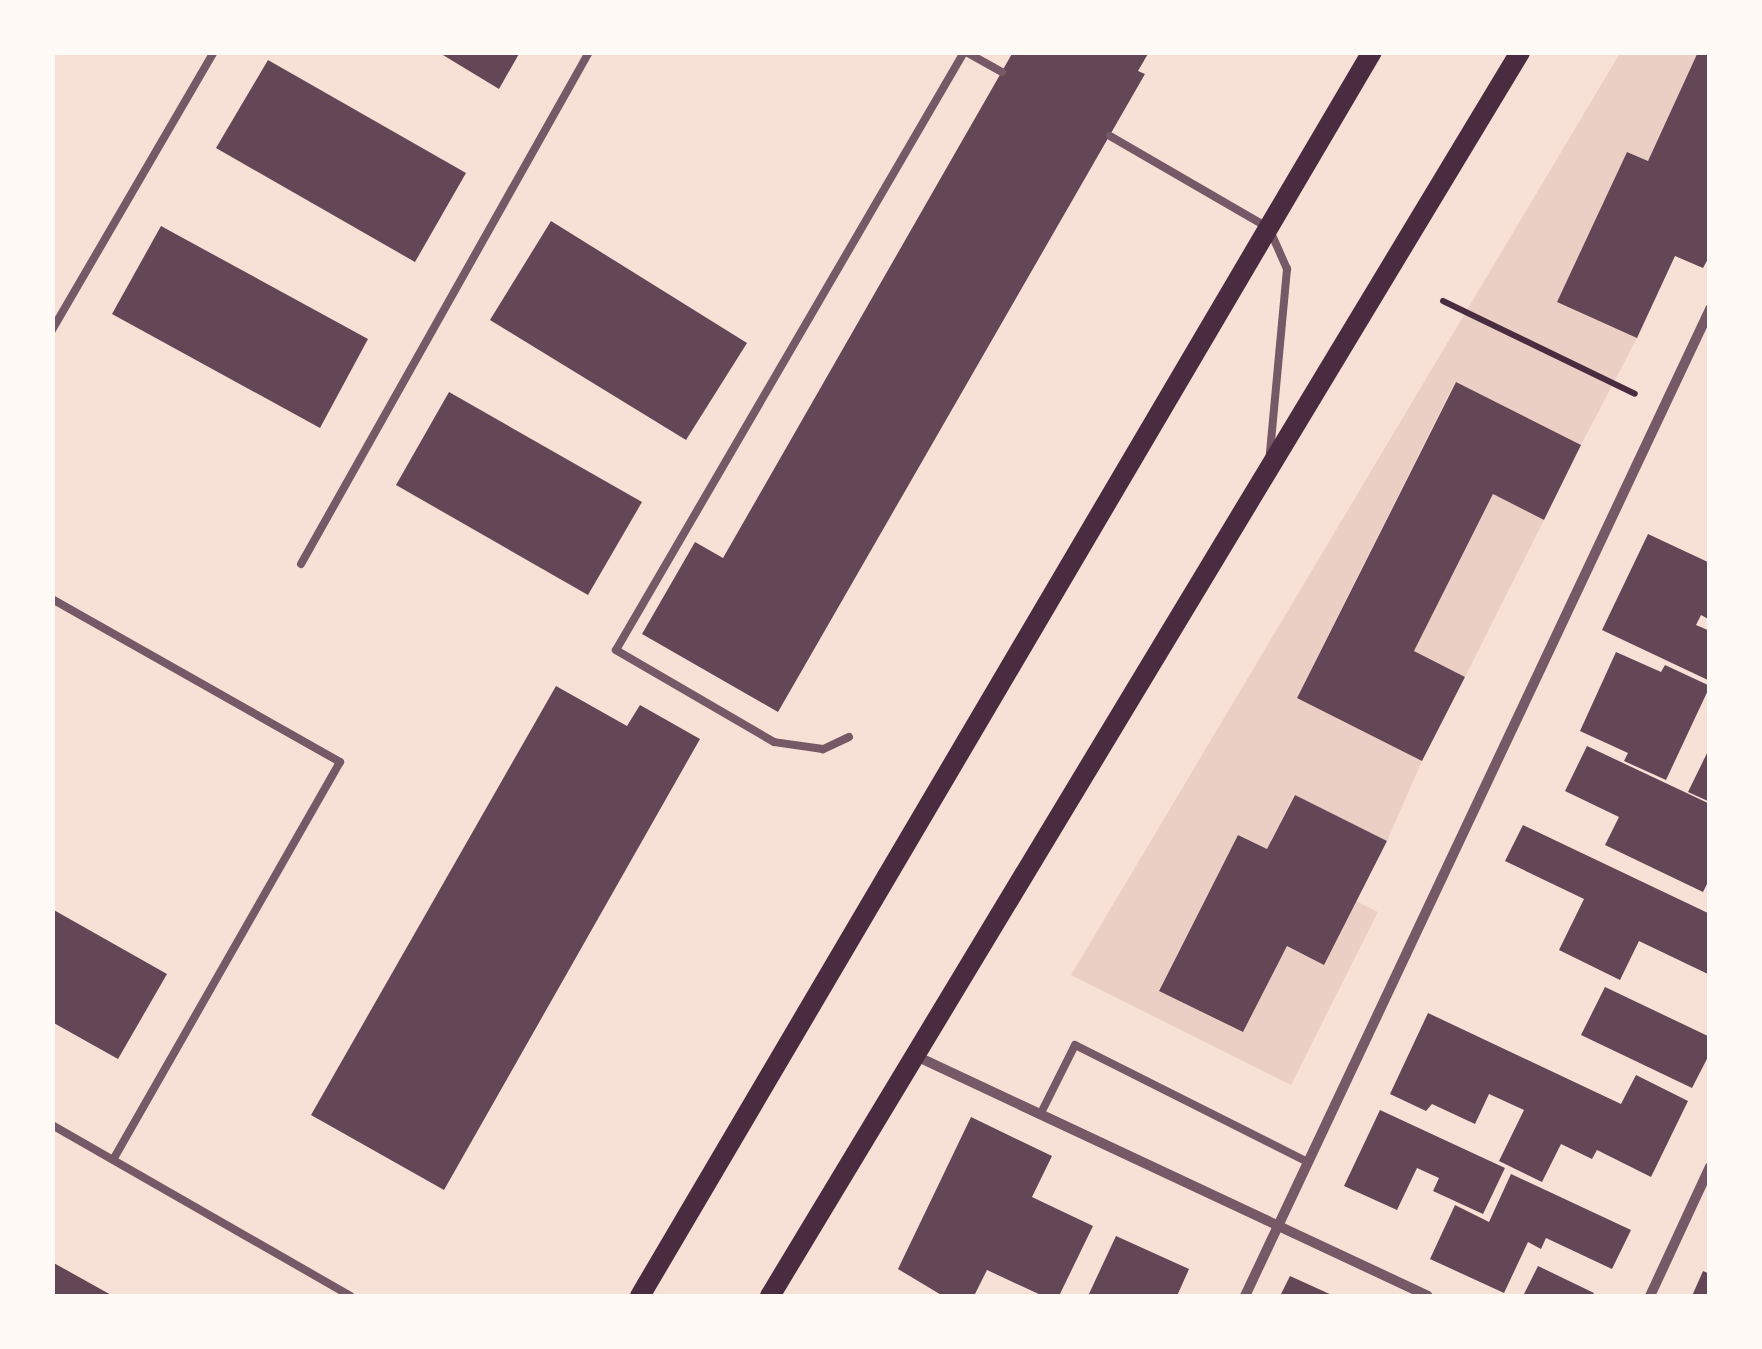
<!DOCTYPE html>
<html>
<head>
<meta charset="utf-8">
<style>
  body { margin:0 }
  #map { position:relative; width:1762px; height:1349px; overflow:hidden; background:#f7e1d7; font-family:Overpass,sans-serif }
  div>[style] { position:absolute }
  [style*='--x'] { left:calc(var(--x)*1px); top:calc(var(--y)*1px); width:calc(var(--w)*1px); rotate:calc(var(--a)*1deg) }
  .green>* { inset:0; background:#ebcfc5 }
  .building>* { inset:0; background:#644757 }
  .path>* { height:6px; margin:-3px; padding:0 3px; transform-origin:3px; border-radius:3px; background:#4a2c40 }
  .service>* { height:8px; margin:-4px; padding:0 4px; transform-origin:4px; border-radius:4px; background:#755966 }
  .minor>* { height:10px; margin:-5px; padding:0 5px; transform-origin:5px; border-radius:5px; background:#755966 }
  .secondary>* { height:20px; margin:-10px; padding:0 10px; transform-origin:10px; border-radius:10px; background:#4a2c40 }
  span { translate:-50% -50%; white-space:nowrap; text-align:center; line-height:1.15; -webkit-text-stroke:8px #fffaf5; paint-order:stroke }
  .frame { position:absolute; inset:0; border:55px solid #fffaf5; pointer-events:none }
</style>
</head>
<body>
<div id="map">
  <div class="green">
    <i style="clip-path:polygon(1620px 53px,1698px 53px,1648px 161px,1627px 152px,1558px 301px,1637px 338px,1581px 445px,1455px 382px,1297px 697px,1422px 761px,1387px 841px,1294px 795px,1267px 849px,1238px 835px,1159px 990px,1242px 1032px,1287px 946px,1356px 901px,1378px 912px,1291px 1085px,1071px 975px)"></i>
    <i style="clip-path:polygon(1493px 494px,1544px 520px,1465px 677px,1414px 651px)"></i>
  </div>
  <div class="building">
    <i style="clip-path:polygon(438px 52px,520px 52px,499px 89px)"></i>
    <i style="clip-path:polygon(1013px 52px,1149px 52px,1138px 71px,1145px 74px,778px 712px,642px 634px,695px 542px,723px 558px)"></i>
    <i style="clip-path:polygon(1698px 52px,1710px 52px,1710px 255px,1703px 268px,1675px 256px,1637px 338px,1557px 302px,1627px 152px,1648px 161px)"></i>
    <i style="clip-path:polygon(268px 60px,466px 173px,415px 262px,216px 148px)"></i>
    <i style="clip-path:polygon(551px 221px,747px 343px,686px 440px,490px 320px)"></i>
    <i style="clip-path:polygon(161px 226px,368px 339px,320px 428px,112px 314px)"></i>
    <i style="clip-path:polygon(1456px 382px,1581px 445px,1544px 520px,1493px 494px,1414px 651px,1465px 677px,1422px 761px,1297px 698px)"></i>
    <i style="clip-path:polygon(449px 392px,642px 502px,588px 595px,396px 485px)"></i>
    <i style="clip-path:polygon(1648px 534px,1710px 563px,1710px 620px,1701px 615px,1696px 625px,1710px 631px,1710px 681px,1602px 630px)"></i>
    <i style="clip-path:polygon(1616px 652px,1661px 672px,1665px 665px,1710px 686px,1666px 780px,1624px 761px,1628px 753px,1580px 731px)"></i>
    <i style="clip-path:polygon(556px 686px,627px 726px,640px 705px,700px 739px,444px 1190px,311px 1115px)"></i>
    <i style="clip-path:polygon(1587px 746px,1710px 804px,1710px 878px,1703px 892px,1605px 845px,1619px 817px,1565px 791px)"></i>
    <i style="clip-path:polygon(1710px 747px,1710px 802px,1688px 792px)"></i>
    <i style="clip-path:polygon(1295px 795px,1387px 841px,1324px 965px,1287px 946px,1243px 1032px,1159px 991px,1238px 835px,1267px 849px)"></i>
    <i style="clip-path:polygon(1523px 825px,1710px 914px,1710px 975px,1639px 941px,1620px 980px,1559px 950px,1584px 899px,1505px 861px)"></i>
    <i style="clip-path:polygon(52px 909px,167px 974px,118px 1059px,52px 1022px)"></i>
    <i style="clip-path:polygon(1605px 987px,1710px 1037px,1710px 1053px,1692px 1088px,1581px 1035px)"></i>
    <i style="clip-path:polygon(1428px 1013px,1621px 1104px,1636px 1075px,1688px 1101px,1651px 1177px,1597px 1150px,1592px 1159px,1561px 1144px,1542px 1182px,1499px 1161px,1524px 1110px,1489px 1094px,1475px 1124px,1432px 1104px,1426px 1111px,1390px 1094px)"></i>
    <i style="clip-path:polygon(1380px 1110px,1505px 1168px,1483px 1214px,1433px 1191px,1439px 1178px,1417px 1168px,1397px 1210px,1344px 1186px)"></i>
    <i style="clip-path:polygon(971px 1117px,1052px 1156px,1032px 1197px,1093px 1226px,1059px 1296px,1043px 1296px,987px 1270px,974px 1296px,943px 1296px,898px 1269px)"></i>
    <i style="clip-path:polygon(1511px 1174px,1631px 1230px,1612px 1269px,1546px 1238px,1541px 1249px,1528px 1242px,1504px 1293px,1430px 1259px,1455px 1205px,1489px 1222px)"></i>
    <i style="clip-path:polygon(1116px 1236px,1189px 1269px,1177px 1296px,1088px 1296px)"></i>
    <i style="clip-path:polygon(52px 1262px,113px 1296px,52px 1296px)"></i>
    <i style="clip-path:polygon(1538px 1266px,1594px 1293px,1592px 1296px,1523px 1296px)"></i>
    <i style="clip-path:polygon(1703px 1271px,1710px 1274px,1710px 1296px,1692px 1296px)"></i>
    <i style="clip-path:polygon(1290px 1276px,1334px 1296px,1280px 1296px)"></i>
  </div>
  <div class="path">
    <i style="--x:1443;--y:301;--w:213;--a:25.8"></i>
  </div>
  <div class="service">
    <i style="--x:966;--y:52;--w:41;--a:29.1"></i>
    <i style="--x:1110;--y:136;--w:184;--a:30.1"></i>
    <i style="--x:1269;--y:228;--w:45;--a:66.3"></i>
    <i style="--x:1287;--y:269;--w:186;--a:95.3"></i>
    <i style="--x:52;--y:330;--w:322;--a:-59.8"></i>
    <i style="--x:301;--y:564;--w:587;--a:-60.64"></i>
    <i style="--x:52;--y:599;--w:331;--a:29.5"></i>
    <i style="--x:340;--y:762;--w:458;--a:119.7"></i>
    <i style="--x:849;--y:737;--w:29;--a:155"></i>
    <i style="--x:823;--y:749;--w:49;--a:-171.9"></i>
    <i style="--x:774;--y:742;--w:183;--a:-149.8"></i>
    <i style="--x:616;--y:650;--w:692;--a:-59.8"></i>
    <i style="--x:1041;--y:1113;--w:76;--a:-63.4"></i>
    <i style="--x:1075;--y:1045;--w:261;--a:26.7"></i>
    <i style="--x:52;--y:1125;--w:344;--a:29.8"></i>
  </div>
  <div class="minor">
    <i style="--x:916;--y:1056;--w:565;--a:25.11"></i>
    <i style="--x:1245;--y:1296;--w:1091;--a:-64.77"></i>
    <i style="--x:1650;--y:1296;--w:142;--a:-65.1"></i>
  </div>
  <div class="secondary">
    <i style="--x:640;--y:1296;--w:1443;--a:-59.53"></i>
    <i style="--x:770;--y:1296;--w:1453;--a:-58.91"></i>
  </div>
  <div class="frame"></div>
</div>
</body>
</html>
